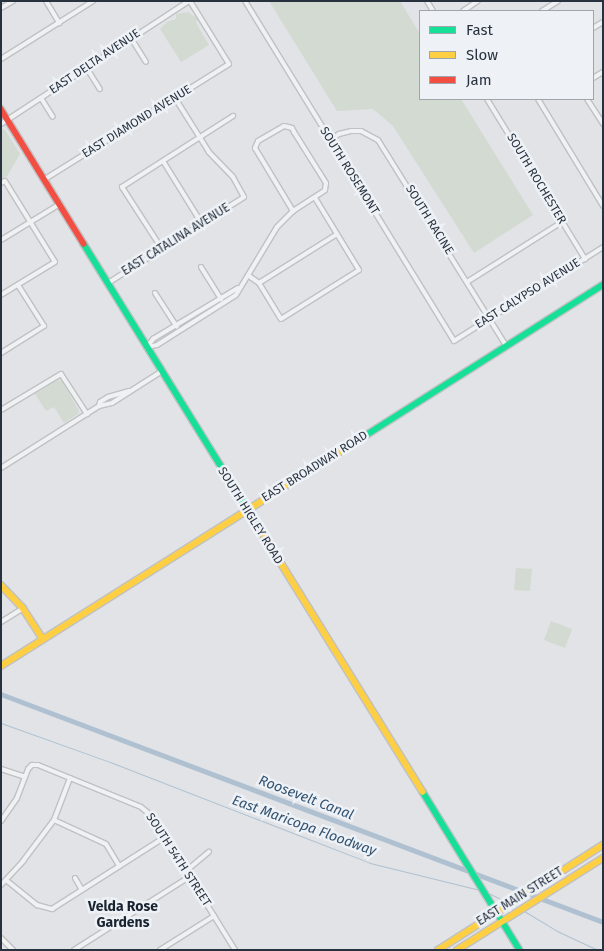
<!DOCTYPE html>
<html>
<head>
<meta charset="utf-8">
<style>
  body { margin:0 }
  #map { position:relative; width:604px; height:951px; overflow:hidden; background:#e1e3e6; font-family:"Fira Sans",sans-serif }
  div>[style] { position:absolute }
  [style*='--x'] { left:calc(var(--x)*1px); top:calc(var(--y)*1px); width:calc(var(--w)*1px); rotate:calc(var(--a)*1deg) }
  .green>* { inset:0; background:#d2dad1 }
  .stream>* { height:1px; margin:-0.5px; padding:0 0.5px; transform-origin:0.5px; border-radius:0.5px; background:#afc1d1 }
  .canal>* { height:4.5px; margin:-2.25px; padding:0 2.25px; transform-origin:2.25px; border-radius:2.25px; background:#afc1d1 }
  .roads { filter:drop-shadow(1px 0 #bfc1c4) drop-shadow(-1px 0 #bfc1c4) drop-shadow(0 1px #bfc1c4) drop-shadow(0 -1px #bfc1c4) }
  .street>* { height:4px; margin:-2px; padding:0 2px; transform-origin:2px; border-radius:2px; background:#f0f1f2 }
  .fast>* { height:5.5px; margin:-2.75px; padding:0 2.75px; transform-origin:2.75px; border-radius:2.75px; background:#16e098 }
  .slow>* { height:5.5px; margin:-2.75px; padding:0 2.75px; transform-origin:2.75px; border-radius:2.75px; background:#ffcf43 }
  .jam>* { height:5.5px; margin:-2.75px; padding:0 2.75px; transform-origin:2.75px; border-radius:2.75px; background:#f24e42 }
  span { translate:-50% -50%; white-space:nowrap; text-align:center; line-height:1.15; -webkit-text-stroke:5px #eef2f6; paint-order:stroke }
  .street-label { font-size:12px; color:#28323f }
  .water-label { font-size:14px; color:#325372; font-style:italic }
  .neighbourhood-label { font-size:14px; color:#1a2330; font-weight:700 }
  .frame { position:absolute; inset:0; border:2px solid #28323f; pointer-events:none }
  .legend { position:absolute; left:419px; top:10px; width:175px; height:90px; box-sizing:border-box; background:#eef2f6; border:1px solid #9fa5ad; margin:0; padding:6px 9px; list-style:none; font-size:15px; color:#28323f }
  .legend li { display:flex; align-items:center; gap:10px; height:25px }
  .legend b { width:25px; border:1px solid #9fa5ad }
</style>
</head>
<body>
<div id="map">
  <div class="green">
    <i style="clip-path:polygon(269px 1px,400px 1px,420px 34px,420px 99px,461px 99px,533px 215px,474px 253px,393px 126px,373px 109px,337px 111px)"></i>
    <i style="clip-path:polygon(188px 12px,198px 19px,196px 23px,209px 45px,181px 62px,160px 29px,167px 22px,176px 19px,176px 14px)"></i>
    <i style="clip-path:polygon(1px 129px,5px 130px,20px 154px,6px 178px,1px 179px)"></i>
    <i style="clip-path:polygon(58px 380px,62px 381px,79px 411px,78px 414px,64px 423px,54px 407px,46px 411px,35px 394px)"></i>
    <i style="clip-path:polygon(516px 568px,532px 569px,530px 591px,514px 590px)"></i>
    <i style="clip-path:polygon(551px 621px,572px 629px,565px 648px,544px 640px)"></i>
  </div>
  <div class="stream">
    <i style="--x:1;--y:723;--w:116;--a:19.7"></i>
    <i style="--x:110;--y:762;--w:279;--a:21.2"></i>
    <i style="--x:370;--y:863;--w:113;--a:13.8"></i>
    <i style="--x:488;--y:893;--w:21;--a:25"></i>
    <i style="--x:524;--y:911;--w:39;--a:31"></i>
    <i style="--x:557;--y:931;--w:45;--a:24.9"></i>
  </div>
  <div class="canal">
    <i style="--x:1;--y:694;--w:644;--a:20.74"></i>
  </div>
  <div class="roads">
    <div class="street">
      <i style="--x:46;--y:1;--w:26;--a:59"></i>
      <i style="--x:245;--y:1;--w:399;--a:58.4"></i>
      <i style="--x:454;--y:341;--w:176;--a:-32.2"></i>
      <i style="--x:427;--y:1;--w:12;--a:59"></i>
      <i style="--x:1;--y:8;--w:14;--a:-30"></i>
      <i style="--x:463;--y:11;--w:18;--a:-34"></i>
      <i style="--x:542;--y:11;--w:19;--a:-32"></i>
      <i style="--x:593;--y:28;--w:12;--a:-31"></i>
      <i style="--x:131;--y:38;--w:28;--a:58"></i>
      <i style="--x:1;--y:59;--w:109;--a:-32.2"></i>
      <i style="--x:86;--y:67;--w:26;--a:58"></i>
      <i style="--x:593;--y:78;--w:12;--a:-31"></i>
      <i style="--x:41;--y:98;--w:22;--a:58"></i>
      <i style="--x:487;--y:99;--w:188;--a:58.5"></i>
      <i style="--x:538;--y:99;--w:125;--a:58.7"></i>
      <i style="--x:587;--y:99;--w:30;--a:57"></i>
      <i style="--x:1;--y:124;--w:225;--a:-33.2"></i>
      <i style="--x:330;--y:140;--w:11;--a:-34"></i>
      <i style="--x:339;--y:134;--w:12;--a:-14"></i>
      <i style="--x:351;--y:131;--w:10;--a:0"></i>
      <i style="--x:361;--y:131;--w:19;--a:28"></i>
      <i style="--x:378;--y:140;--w:243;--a:58.1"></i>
      <i style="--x:163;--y:161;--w:74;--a:58.2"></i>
      <i style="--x:45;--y:179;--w:217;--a:-32"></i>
      <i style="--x:229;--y:64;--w:74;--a:-121.8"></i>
      <i style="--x:1;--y:183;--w:4;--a:-27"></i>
      <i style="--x:5;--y:181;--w:95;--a:58.3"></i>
      <i style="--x:55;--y:262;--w:63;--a:148.6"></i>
      <i style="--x:1;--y:240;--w:69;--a:-31.4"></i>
      <i style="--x:162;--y:249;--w:74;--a:-122.8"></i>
      <i style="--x:122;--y:187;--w:132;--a:-32.6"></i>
      <i style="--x:201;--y:267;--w:38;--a:58"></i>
      <i style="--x:249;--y:276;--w:12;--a:35"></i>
      <i style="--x:259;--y:283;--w:42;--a:58.6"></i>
      <i style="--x:281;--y:319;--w:92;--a:-32.1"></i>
      <i style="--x:359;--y:270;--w:84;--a:-121.4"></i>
      <i style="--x:467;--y:282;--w:112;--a:-32.3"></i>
      <i style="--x:108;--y:283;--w:161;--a:-32.3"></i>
      <i style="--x:244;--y:197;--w:23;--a:-119"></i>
      <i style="--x:233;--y:177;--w:35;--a:-134"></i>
      <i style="--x:209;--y:152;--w:64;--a:-122.2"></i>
      <i style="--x:259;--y:283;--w:92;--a:-32.1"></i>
      <i style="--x:155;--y:293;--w:40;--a:57.1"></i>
      <i style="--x:148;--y:346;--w:9;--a:-54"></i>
      <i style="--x:153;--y:339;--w:99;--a:-31"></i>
      <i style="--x:147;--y:347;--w:10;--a:-11"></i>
      <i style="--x:157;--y:345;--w:93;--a:-32.3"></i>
      <i style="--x:236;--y:295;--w:79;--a:-58.9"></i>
      <i style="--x:277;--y:227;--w:23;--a:-45"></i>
      <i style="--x:293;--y:211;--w:38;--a:-33"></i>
      <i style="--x:325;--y:190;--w:7;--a:-82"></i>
      <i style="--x:326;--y:183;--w:60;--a:-122.1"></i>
      <i style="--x:294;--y:132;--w:4;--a:-117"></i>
      <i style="--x:292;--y:128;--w:8;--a:-166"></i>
      <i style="--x:284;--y:126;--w:30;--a:150"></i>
      <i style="--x:258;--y:141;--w:8;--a:113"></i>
      <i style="--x:255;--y:148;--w:74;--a:58.9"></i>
      <i style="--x:1;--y:353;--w:51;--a:-32.1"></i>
      <i style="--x:44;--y:326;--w:49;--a:-122.4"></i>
      <i style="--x:99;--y:406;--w:13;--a:-13"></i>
      <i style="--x:112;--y:403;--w:59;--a:-32.6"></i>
      <i style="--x:1;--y:410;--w:70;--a:-31"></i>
      <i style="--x:61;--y:374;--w:48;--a:57"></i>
      <i style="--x:1;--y:468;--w:116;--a:-32.3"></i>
      <i style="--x:99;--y:406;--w:4;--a:-76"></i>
      <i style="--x:100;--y:402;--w:9;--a:-32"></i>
      <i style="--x:108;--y:397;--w:22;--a:-16"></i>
      <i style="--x:1;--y:622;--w:26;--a:-32"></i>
      <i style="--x:1;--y:769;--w:25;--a:18"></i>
      <i style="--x:54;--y:820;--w:57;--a:24.8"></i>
      <i style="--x:106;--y:844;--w:26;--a:59"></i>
      <i style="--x:1;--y:821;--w:28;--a:-55"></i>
      <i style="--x:17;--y:798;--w:31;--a:-69"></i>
      <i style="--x:28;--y:769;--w:6;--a:-45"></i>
      <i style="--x:32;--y:765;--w:6;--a:0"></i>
      <i style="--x:38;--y:765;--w:111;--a:22.2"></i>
      <i style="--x:141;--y:807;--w:8;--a:40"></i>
      <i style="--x:147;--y:812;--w:31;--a:54"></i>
      <i style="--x:165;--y:837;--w:133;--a:58.2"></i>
      <i style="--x:186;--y:871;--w:30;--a:-40"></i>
      <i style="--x:75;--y:878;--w:14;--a:60"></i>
      <i style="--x:6;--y:880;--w:40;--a:39"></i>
      <i style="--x:37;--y:905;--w:16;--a:15"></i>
      <i style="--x:52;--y:909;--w:134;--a:-32.5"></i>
      <i style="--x:1;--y:885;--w:33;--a:-47"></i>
      <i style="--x:23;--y:861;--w:51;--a:-52.9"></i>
      <i style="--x:54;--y:820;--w:45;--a:-69.1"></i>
      <i style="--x:1;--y:938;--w:17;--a:45"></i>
      <i style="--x:74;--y:950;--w:136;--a:-32.4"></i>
      <i style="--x:160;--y:950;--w:64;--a:-32.2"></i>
    </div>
    <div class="fast">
      <i style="--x:84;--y:244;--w:335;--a:58.3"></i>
      <i style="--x:360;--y:439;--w:288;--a:-32.4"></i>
      <i style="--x:423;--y:792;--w:185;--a:58.5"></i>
    </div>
    <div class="slow">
      <i style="--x:260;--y:529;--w:309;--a:58.2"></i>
      <i style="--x:1;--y:585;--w:32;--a:46"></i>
      <i style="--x:23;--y:608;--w:37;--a:57"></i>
      <i style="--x:1;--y:666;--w:425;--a:-32.3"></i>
      <i style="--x:438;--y:950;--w:196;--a:-32.5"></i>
      <i style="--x:457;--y:950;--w:173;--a:-32.2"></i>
    </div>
    <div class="jam">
      <i style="--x:1;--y:109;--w:158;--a:58.4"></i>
    </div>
  </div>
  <div class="street-label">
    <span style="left:95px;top:62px;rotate:-34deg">EAST DELTA AVENUE</span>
    <span style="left:137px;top:122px;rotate:-32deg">EAST DIAMOND AVENUE</span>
    <span style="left:349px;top:171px;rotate:58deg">SOUTH ROSEMONT</span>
    <span style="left:536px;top:179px;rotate:59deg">SOUTH ROCHESTER</span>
    <span style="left:429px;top:220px;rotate:58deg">SOUTH RACINE</span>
    <span style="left:176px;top:240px;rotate:-32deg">EAST CATALINA AVENUE</span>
    <span style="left:528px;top:294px;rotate:-32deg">EAST CALYPSO AVENUE</span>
    <span style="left:315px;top:467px;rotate:-32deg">EAST BROADWAY ROAD</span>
    <span style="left:250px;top:516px;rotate:58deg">SOUTH HIGLEY ROAD</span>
    <span style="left:178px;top:860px;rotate:57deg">SOUTH 54TH STREET</span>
    <span style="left:520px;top:897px;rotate:-32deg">EAST MAIN STREET</span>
  </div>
  <div class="water-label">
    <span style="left:306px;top:798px;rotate:21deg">Roosevelt Canal</span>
    <span style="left:304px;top:826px;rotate:20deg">East Maricopa Floodway</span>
  </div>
  <div class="neighbourhood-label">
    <span style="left:123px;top:915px">Velda Rose<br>Gardens</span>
  </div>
  <div class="frame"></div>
  <ul class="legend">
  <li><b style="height:6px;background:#16e098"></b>Fast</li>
  <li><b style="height:6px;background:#ffcf43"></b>Slow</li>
  <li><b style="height:6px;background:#f24e42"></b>Jam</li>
  </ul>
</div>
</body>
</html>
